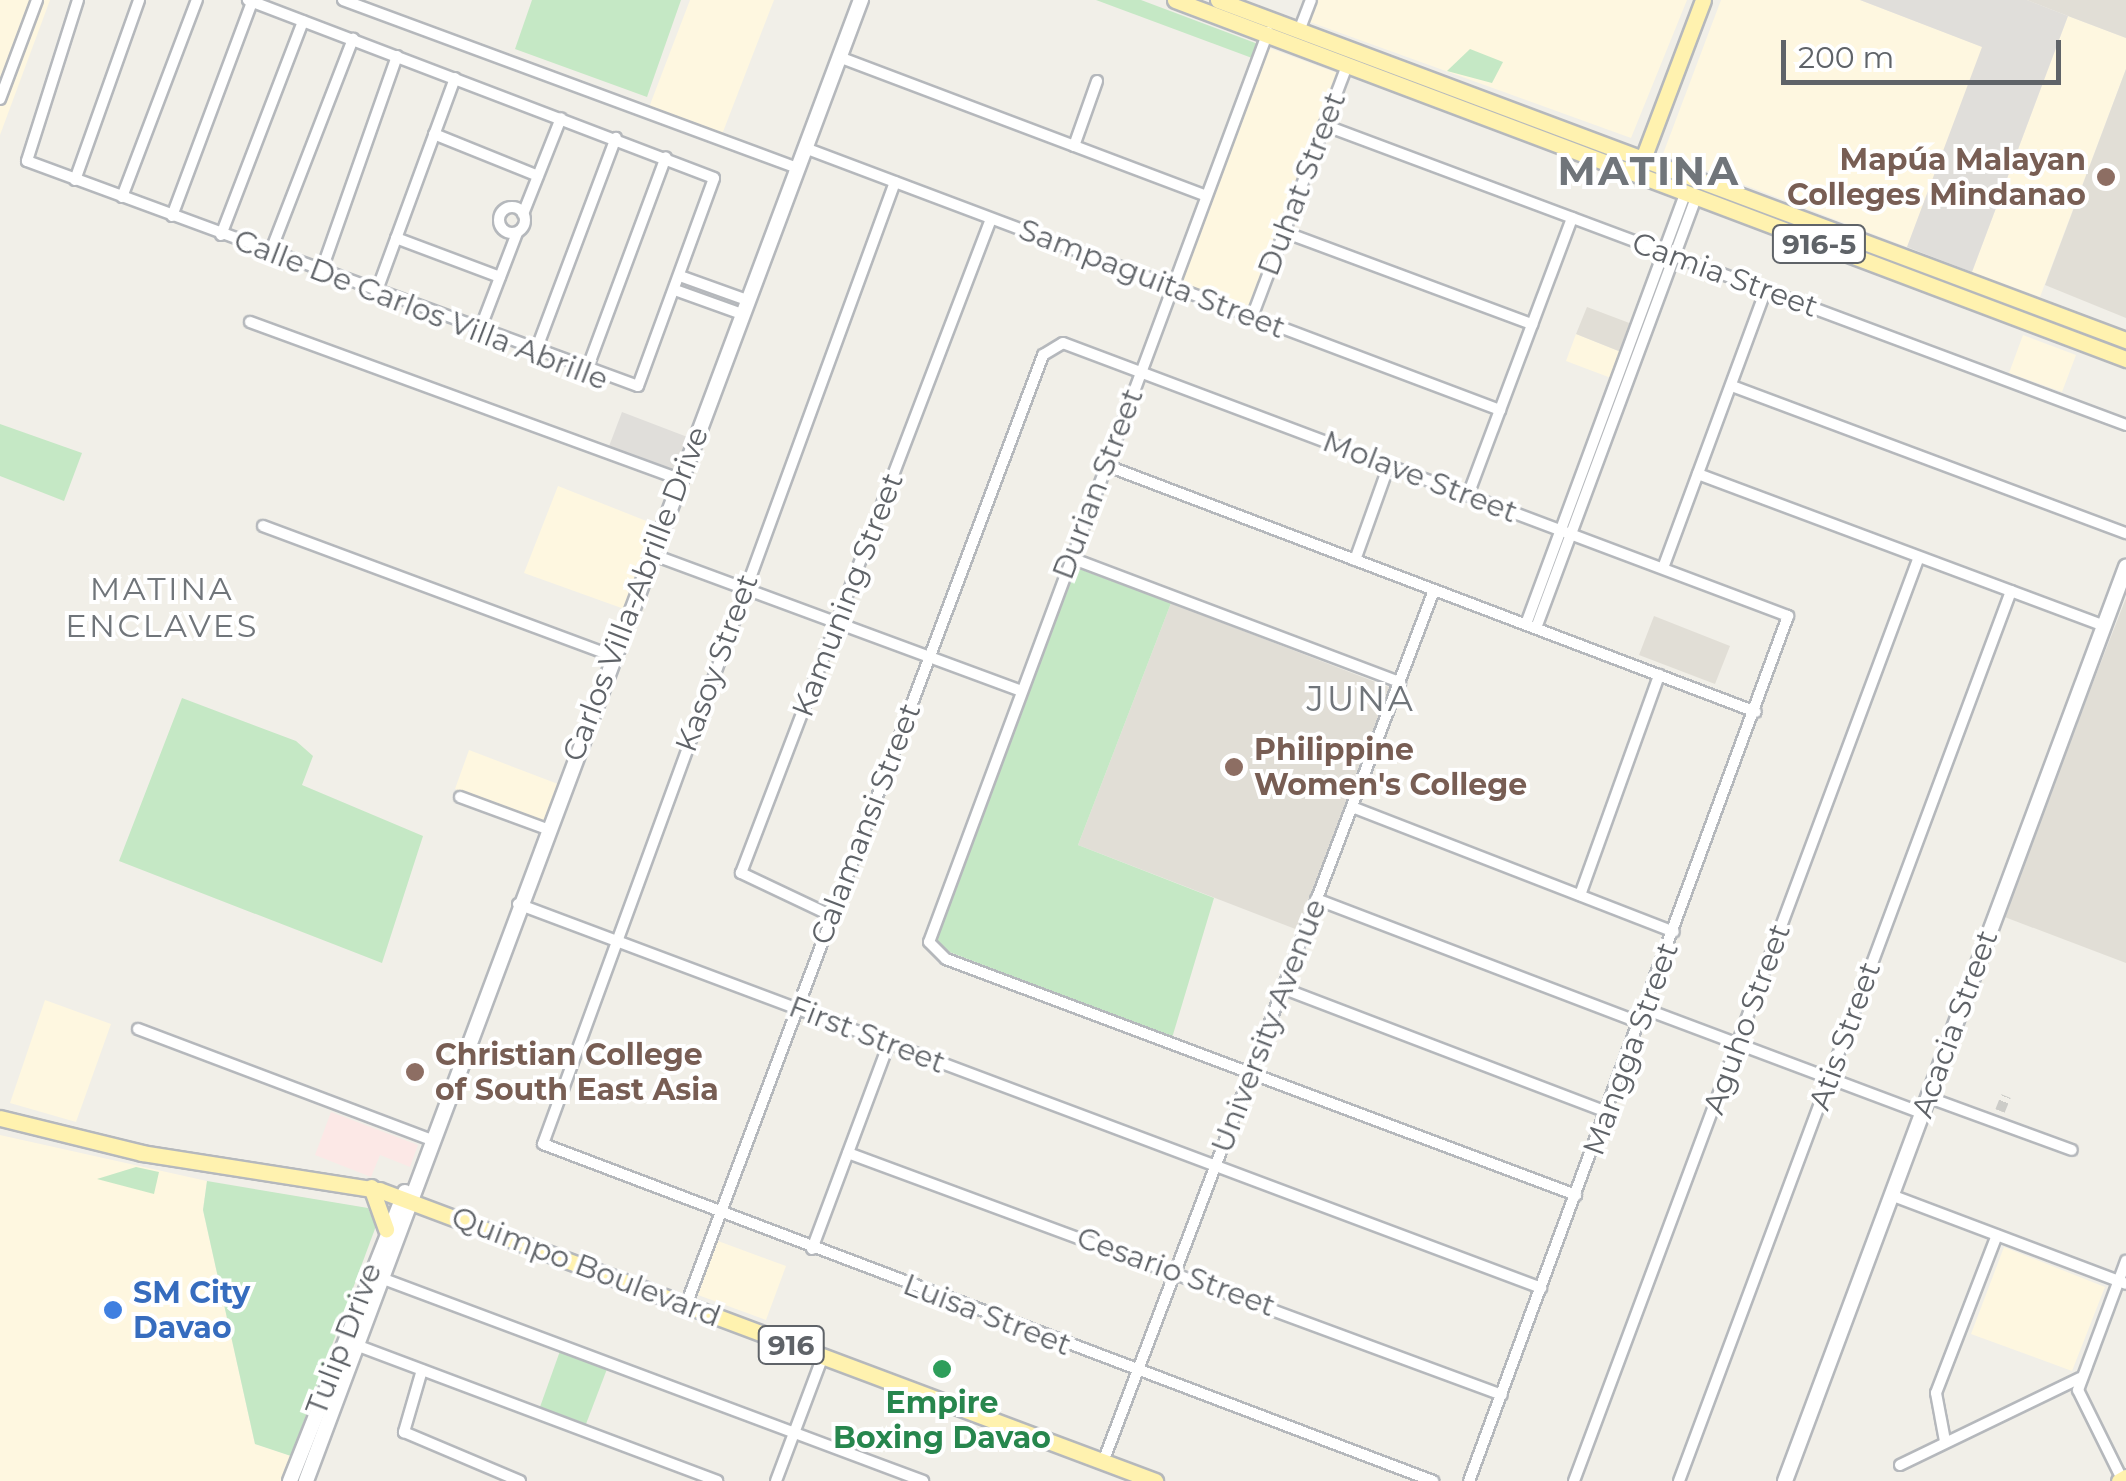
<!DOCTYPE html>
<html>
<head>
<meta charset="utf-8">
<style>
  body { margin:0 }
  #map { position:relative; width:2126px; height:1481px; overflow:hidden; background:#f1efe8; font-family:Montserrat,sans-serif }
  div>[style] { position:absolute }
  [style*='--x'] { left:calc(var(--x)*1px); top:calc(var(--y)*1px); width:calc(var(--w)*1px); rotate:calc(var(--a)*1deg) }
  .commercial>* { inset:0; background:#fef7e0 }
  .industrial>* { inset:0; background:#e0deda }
  .education>* { inset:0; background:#e1ded6 }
  .medical>* { inset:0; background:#fce8e6 }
  .green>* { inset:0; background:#c5e8c5 }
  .street-tunnel>* { height:10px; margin-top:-5px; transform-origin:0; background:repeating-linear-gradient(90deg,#ccccc8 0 10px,transparent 0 15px) }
  .roads { filter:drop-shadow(2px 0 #b5b8bc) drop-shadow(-2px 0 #b5b8bc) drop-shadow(0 2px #b5b8bc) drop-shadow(0 -2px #b5b8bc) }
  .street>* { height:10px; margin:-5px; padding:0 5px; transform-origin:5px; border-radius:5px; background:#fff }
  .street>.ring { margin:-5px; padding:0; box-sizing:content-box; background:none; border:10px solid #fff; border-radius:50% }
  .secondary>* { height:14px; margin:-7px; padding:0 7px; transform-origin:7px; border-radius:7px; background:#fff }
  .primary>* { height:15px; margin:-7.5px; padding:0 7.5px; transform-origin:7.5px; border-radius:7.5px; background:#fff2af }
  .dots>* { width:28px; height:28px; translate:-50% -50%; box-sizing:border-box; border:5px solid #fff; border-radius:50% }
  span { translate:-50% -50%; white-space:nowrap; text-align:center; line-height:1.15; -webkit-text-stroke:8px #fff; paint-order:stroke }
  .shield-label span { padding:2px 8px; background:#fff; border:2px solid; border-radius:8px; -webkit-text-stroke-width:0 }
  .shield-label { font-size:28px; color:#5f6368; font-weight:700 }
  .education-label { font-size:30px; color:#785e54; font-weight:700 }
  .right { translate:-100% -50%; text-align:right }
  .left { translate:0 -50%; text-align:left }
  .street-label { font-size:30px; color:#5f6368 }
  .shop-label { font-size:30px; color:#366cbe; font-weight:700 }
  .leisure-label { font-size:30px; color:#27864d; font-weight:700 }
  .neighbourhood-label { font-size:32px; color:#70757a; letter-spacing:2.5px }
  .quarter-label { font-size:35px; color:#70757a; letter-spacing:2.5px }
  .district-label { font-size:40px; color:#70757a; font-weight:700; letter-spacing:2.5px }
  .scale { position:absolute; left:1781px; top:40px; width:280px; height:45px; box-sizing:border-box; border:5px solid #5f6368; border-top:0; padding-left:12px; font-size:30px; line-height:35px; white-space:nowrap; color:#5f6368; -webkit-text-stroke:8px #fff; paint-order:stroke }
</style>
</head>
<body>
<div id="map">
  <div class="commercial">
    <i style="clip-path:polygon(0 0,50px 0,0 135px)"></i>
    <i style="clip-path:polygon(690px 0,774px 0,721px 137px,648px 110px)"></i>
    <i style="clip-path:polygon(1318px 0,1687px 0,1631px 138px,1310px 22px)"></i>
    <i style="clip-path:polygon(1721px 0,1860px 0,1983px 47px,1907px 247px,1663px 154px)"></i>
    <i style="clip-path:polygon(2068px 16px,2126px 38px,2126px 69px,2040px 297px,1972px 272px)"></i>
    <i style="clip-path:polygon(1269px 48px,1337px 73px,1249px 309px,1180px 282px)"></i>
    <i style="clip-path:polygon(1576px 334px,1621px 352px,1611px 378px,1566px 361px)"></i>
    <i style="clip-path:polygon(2023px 335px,2076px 355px,2062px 392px,2009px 373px)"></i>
    <i style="clip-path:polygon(558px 486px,659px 526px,627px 610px,524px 573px)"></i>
    <i style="clip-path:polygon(469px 750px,558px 784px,544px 823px,455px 789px)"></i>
    <i style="clip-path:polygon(45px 1000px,111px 1024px,76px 1122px,10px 1103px)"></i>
    <i style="clip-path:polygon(0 1135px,207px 1181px,203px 1210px,255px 1444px,291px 1456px,282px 1481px,0 1481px)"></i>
    <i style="clip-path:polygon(718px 1241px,786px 1266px,766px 1320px,698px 1295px)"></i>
    <i style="clip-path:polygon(2004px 1247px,2105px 1287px,2072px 1371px,1971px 1334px)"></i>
  </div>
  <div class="industrial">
    <i style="clip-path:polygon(1860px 0,2027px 0,2068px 16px,1972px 272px,1907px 247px,1982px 47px)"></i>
    <i style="clip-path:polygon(622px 412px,690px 438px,675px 475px,608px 449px)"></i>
  </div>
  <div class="education">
    <i style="clip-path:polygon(2027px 0,2126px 0,2126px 38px,2068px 16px)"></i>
    <i style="clip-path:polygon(2126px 69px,2126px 318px,2045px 285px)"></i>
    <i style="clip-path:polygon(1587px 307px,1632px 324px,1621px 352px,1576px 334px)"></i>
    <i style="clip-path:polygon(2126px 598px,2126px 963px,2002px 916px)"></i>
    <i style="clip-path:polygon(1171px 603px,1391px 688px,1298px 930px,1078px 845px)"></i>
    <i style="clip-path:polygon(1654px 616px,1730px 646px,1715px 684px,1639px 655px)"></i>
  </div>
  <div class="medical">
    <i style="clip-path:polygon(331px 1112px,418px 1145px,410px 1167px,380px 1155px,371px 1177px,315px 1155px)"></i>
  </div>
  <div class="green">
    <i style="clip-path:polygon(532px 0,681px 0,647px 97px,515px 49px)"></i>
    <i style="clip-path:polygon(1096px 0,1141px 0,1258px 44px,1252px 58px)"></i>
    <i style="clip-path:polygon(1470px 49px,1503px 62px,1492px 83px,1447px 71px)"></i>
    <i style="clip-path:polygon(0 424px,82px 453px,64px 501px,0 476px)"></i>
    <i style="clip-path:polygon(1074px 567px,1171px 603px,1078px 845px,1214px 898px,1172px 1038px,934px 946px)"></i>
    <i style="clip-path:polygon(182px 698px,296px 741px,313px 756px,302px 785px,423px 836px,382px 963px,119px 861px)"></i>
    <i style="clip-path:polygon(136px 1167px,159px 1172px,154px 1194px,97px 1179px)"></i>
    <i style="clip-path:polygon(207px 1181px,368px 1208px,376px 1226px,291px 1456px,255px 1444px,203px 1210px)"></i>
    <i style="clip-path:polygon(560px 1351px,607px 1369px,586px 1424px,540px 1407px)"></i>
  </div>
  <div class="street-tunnel">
    <i style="--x:2000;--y:1111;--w:16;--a:-68"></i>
  </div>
  <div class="roads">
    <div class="street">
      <i style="--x:78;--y:0;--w:169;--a:107.6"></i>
      <i style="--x:27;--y:161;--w:651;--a:20.22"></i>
      <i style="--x:638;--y:386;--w:221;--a:-69.9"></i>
      <i style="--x:714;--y:178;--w:499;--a:-159.1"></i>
      <i style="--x:343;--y:0;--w:484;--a:20.3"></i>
      <i style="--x:1299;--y:31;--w:33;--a:-69"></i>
      <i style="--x:1268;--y:32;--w:971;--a:110.43"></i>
      <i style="--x:929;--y:942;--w:24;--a:45"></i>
      <i style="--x:946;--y:959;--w:673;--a:20.54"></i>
      <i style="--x:839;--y:57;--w:392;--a:20.7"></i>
      <i style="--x:0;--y:99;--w:106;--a:-69.5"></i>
      <i style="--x:1324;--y:125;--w:856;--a:20.51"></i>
      <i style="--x:434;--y:134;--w:112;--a:22"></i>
      <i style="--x:1074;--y:146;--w:69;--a:-70.5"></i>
      <i style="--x:805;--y:148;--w:743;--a:20.66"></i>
      <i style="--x:75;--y:180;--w:191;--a:-70.4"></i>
      <i style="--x:895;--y:182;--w:1024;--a:110.1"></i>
      <i style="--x:543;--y:1144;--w:952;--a:20.74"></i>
      <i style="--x:122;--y:197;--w:211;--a:-69.2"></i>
      <i class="ring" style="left:499px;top:207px;width:16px;height:16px"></i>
      <i style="--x:523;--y:214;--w:103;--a:-68.4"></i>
      <i style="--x:172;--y:216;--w:228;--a:-69.5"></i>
      <i style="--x:1284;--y:232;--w:265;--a:20.4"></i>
      <i style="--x:221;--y:235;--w:229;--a:-69"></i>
      <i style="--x:396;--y:238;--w:111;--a:20.6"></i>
      <i style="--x:270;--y:253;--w:230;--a:-68.8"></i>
      <i style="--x:321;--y:272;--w:229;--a:-70.6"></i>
      <i style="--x:680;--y:276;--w:71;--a:19.7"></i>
      <i style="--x:675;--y:290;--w:71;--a:19.7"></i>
      <i style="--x:376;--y:293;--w:229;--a:-69.8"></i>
      <i style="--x:1252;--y:317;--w:269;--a:-69.3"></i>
      <i style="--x:250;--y:322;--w:457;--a:20.1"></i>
      <i style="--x:479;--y:332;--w:106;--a:-69"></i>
      <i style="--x:535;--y:353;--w:230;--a:-69.4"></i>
      <i style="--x:586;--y:372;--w:229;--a:-69.6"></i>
      <i style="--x:1732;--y:386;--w:421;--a:20.5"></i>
      <i style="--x:1105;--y:465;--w:696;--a:20.78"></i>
      <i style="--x:1698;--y:474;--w:434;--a:20.5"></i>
      <i style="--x:1468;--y:495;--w:296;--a:-69.4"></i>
      <i style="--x:263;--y:526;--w:372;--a:20.4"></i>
      <i style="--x:651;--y:554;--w:395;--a:20.3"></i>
      <i style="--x:1071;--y:558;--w:352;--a:20.7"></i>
      <i style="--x:1355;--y:560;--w:101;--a:-70.3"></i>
      <i style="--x:1663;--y:568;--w:296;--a:-69.7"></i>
      <i style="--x:1526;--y:624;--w:458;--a:-69.7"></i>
      <i style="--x:1536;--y:628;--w:459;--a:-69.6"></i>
      <i style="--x:460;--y:797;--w:93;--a:20.2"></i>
      <i style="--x:1352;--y:807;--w:345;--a:21.2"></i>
      <i style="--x:1580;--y:895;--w:234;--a:-70.2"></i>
      <i style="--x:1316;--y:899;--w:347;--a:20.9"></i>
      <i style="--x:518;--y:904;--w:1093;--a:20.57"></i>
      <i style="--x:832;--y:916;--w:101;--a:-154.7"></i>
      <i style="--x:741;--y:873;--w:700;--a:-69.08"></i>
      <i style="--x:1282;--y:988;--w:348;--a:20.9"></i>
      <i style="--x:1645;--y:1009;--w:295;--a:20.6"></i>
      <i style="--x:138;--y:1029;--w:311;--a:20.7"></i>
      <i style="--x:1927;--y:1097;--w:154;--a:20.1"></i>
      <i style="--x:848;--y:1153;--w:697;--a:20.31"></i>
      <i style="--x:1891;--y:1195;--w:251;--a:20.7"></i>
      <i style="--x:812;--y:1249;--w:220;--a:-69.5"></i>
      <i style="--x:381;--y:1278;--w:579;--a:20.53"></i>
      <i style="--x:686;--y:1305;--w:1015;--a:-69.4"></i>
      <i style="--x:1043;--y:355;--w:23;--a:-31"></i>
      <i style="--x:1063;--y:343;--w:775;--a:20.63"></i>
      <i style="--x:1788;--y:616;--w:922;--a:110.24"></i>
      <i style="--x:356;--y:1345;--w:386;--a:20.6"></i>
      <i style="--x:422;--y:1370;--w:65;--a:106.2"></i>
      <i style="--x:404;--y:1432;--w:126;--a:22.9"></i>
      <i style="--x:1945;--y:1441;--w:49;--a:-100.6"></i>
      <i style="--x:1936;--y:1393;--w:169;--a:-68.9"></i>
      <i style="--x:1103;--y:1462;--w:933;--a:-69.21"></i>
      <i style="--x:1900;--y:1465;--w:200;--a:-25.8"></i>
      <i style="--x:2122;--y:1479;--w:99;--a:-116.3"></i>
      <i style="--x:2078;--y:1390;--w:138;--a:-69.6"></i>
      <i style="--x:776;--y:1481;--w:134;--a:-69.4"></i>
      <i style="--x:1574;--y:1481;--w:986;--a:-69.53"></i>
      <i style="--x:1679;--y:1481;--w:950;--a:-69.54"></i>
    </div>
    <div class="secondary">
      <i style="--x:290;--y:1481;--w:311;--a:-68.3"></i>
      <i style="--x:306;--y:1481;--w:1582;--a:-69.46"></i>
      <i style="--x:1785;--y:1481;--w:976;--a:-69.54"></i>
    </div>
    <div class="primary">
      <i style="--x:1175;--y:0;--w:1017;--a:20.68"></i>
      <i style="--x:1218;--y:0;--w:970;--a:20.53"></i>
      <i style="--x:1641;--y:164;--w:175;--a:-69.3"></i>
      <i style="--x:0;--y:1118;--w:146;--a:13.8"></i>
      <i style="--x:142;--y:1153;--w:240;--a:8.9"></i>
      <i style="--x:379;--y:1190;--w:829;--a:20.56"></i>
      <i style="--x:371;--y:1187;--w:45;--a:70.3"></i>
      <i style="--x:2119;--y:1481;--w:8;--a:-30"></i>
    </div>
  </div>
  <div class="dots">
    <i style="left:2106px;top:177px;background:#8d6e63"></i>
    <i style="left:1234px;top:767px;background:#8d6e63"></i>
    <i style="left:415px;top:1072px;background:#8d6e63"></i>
    <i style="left:113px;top:1310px;background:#3f7fe0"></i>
    <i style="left:942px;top:1369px;background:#2e9e5b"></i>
  </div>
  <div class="shield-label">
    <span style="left:1819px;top:244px">916-5</span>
    <span style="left:791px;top:1345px">916</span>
  </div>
  <div class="education-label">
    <span class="right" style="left:2086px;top:177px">Mapúa Malayan<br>Colleges Mindanao</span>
    <span class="left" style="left:1254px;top:767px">Philippine<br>Women's College</span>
    <span class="left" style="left:435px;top:1072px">Christian College<br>of South East Asia</span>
  </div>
  <div class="street-label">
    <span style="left:1302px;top:184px;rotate:-69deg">Duhat Street</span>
    <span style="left:1725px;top:275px;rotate:20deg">Camia Street</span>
    <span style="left:1152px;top:279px;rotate:21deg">Sampaguita Street</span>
    <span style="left:421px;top:310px;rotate:21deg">Calle De Carlos Villa Abrille</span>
    <span style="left:1420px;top:477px;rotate:21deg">Molave Street</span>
    <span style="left:1098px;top:484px;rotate:-69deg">Durian Street</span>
    <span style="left:636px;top:594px;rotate:-69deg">Carlos Villa-Abrille Drive</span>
    <span style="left:848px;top:595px;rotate:-69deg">Kamuning Street</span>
    <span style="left:717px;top:663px;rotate:-70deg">Kasoy Street</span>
    <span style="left:866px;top:824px;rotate:-69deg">Calamansi Street</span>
    <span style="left:1747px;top:1019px;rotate:-70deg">Aguho Street</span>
    <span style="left:1955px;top:1024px;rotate:-70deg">Acacia Street</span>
    <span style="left:1269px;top:1026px;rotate:-69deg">University Avenue</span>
    <span style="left:867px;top:1035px;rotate:21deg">First Street</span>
    <span style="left:1845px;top:1036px;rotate:-70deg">Atis Street</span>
    <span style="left:1631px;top:1049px;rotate:-70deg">Mangga Street</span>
    <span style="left:586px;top:1267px;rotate:21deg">Quimpo Boulevard</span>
    <span style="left:1176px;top:1272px;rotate:20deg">Cesario Street</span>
    <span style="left:987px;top:1315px;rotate:21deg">Luisa Street</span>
    <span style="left:344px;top:1339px;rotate:-69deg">Tulip Drive</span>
  </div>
  <div class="shop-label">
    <span class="left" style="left:133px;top:1310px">SM City<br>Davao</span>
  </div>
  <div class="leisure-label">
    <span style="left:942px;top:1420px">Empire<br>Boxing Davao</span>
  </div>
  <div class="neighbourhood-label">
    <span style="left:162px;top:608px">MATINA<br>ENCLAVES</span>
  </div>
  <div class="quarter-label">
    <span style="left:1361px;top:699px">JUNA</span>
  </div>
  <div class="district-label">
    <span style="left:1649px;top:171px">MATINA</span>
  </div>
  <div class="scale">200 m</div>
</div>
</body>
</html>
